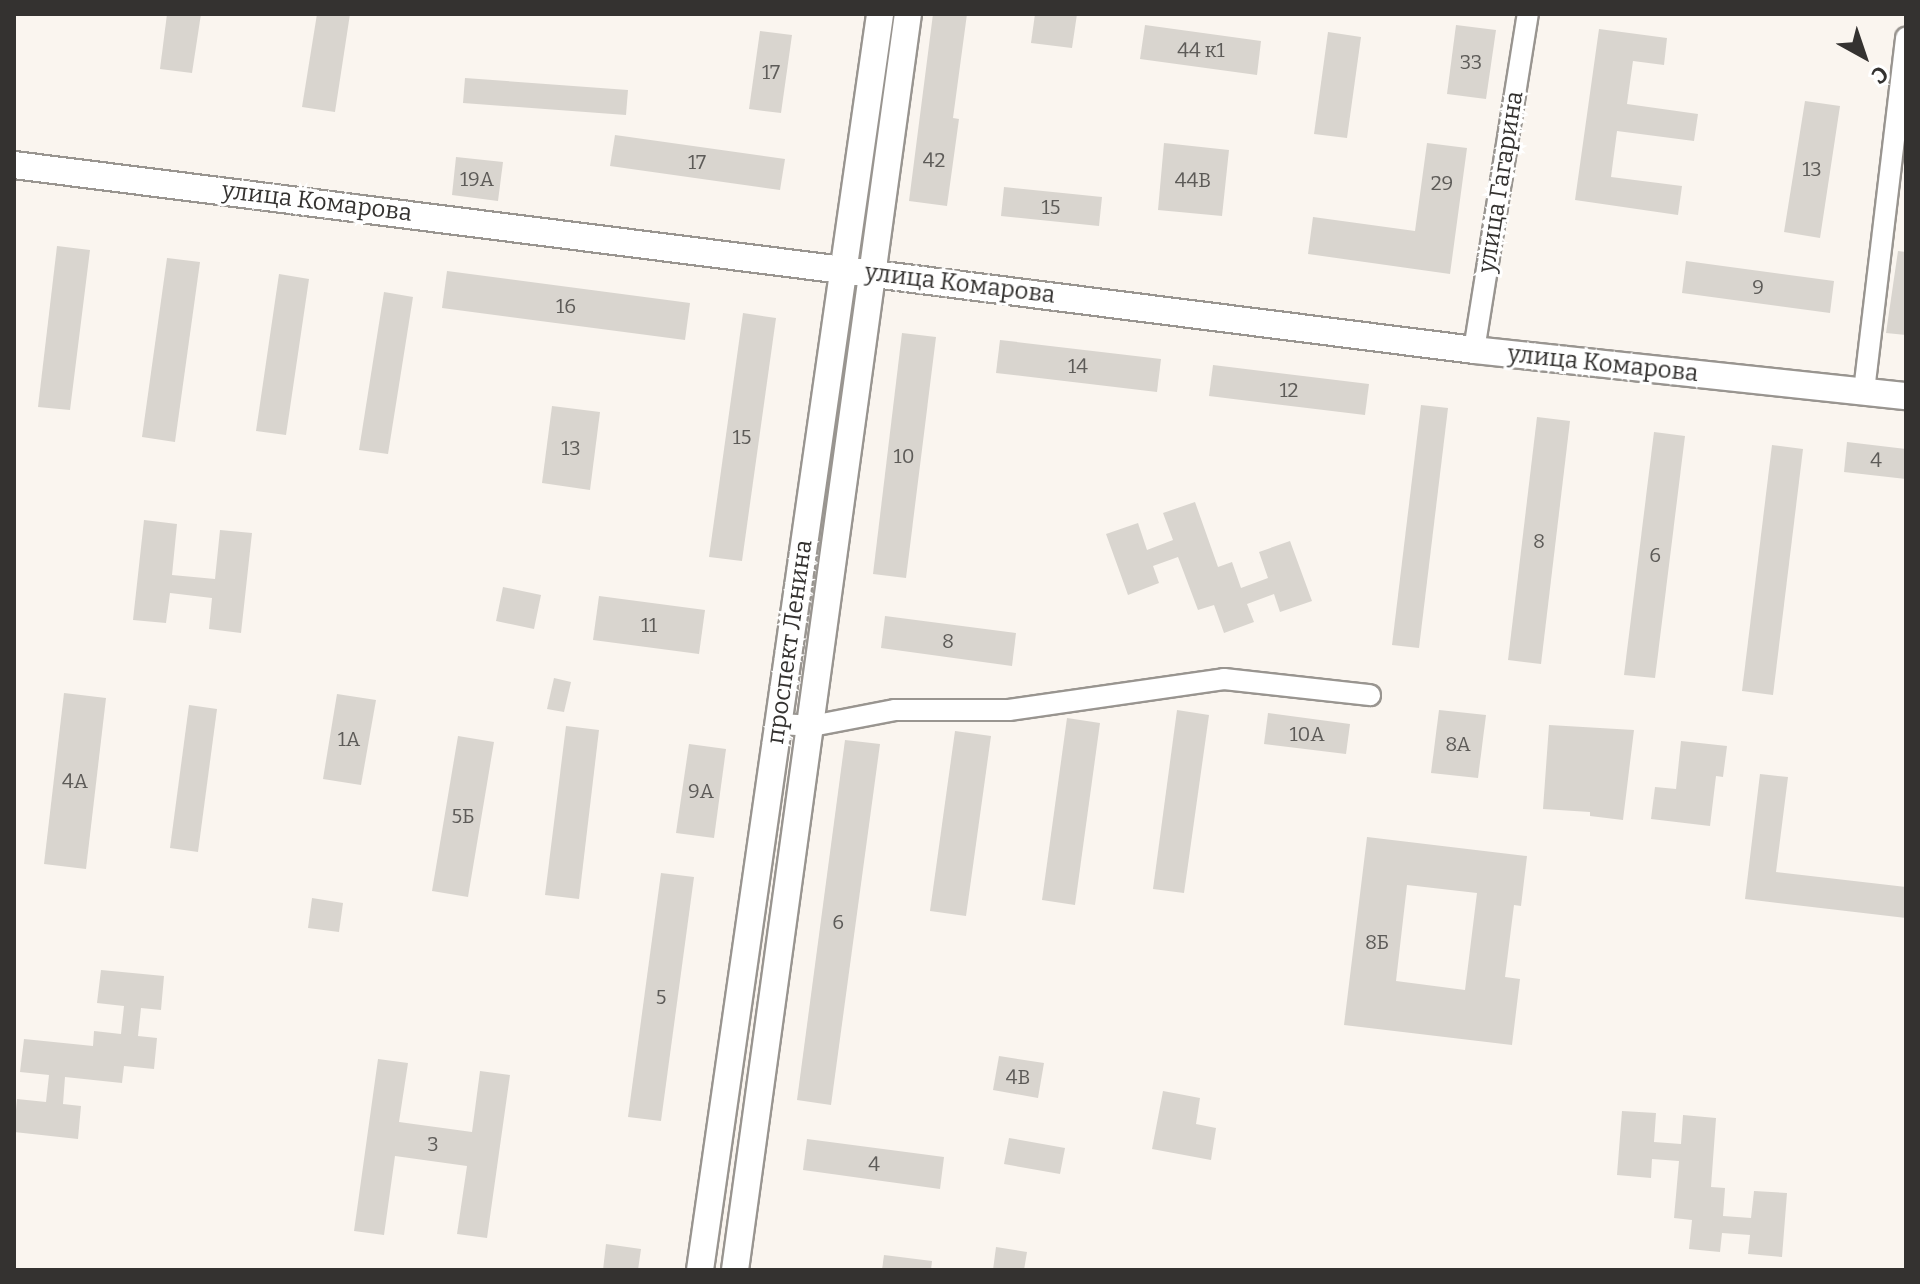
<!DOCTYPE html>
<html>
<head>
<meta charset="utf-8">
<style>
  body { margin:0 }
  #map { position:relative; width:1920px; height:1284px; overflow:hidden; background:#faf5ef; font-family:Bitter,serif }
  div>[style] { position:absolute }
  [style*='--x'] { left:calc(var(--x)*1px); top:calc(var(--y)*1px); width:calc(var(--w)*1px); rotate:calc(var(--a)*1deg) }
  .building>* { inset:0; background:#d9d5cf }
  .roads { filter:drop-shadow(2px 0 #999590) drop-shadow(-2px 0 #999590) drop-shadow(0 2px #999590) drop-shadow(0 -2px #999590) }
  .minor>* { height:20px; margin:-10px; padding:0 10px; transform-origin:10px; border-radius:10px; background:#fff }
  .tertiary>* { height:26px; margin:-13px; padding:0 13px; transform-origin:13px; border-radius:13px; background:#fff }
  span { translate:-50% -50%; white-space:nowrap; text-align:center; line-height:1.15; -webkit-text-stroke:6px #fff; paint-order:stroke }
  .number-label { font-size:20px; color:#5d5b58 }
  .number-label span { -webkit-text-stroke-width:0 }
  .street-label { font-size:24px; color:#343230 }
  .frame { position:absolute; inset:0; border:16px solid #343230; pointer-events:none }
  .north { position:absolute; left:1824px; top:16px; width:80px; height:80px; -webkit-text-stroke:6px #fff; paint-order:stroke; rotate:140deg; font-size:22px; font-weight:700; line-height:32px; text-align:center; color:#343230 }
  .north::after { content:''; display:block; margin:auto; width:28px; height:36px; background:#343230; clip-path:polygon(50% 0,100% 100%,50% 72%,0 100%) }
</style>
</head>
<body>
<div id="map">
  <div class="building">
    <i style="clip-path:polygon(167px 14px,201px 14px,192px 73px,160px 69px)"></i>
    <i style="clip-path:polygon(317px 14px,350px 14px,335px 112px,302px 107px)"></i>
    <i style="clip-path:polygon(933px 14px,967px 14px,953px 118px,959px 119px,947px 206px,909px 201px)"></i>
    <i style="clip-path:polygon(1035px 14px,1077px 14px,1072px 48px,1031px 43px)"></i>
    <i style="clip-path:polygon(1145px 25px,1261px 41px,1257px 75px,1140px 59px)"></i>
    <i style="clip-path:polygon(1456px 25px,1496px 30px,1486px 99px,1447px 94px)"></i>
    <i style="clip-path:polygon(1599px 29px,1667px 38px,1664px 65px,1633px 61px,1627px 104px,1698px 114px,1694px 141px,1617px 131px,1611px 177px,1682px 186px,1678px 215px,1575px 200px)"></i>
    <i style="clip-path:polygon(760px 31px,792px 35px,781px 113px,749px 109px)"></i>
    <i style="clip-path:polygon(1328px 32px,1361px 37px,1347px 138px,1314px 134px)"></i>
    <i style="clip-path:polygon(465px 78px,628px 90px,626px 115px,463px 103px)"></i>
    <i style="clip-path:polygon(1805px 101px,1840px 106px,1820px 238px,1784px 232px)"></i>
    <i style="clip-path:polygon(615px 135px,785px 159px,780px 190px,610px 166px)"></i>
    <i style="clip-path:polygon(1164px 143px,1229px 150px,1222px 216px,1158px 210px)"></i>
    <i style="clip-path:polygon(1427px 143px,1467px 148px,1450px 274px,1308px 254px,1313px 217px,1415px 231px)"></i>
    <i style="clip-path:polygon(456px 157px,503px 162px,498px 201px,452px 195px)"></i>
    <i style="clip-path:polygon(1004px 187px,1102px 197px,1099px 226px,1001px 216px)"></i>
    <i style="clip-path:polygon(57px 246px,90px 250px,70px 410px,38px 407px)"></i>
    <i style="clip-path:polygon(1898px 251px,1906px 252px,1906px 335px,1886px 333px)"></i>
    <i style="clip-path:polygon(167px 258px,200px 262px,175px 442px,142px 437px)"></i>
    <i style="clip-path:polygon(1686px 261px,1834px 281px,1830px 313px,1682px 293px)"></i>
    <i style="clip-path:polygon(447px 271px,690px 303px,685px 340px,442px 308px)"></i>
    <i style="clip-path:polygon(279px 274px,309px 279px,286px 435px,256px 431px)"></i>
    <i style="clip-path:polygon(384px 292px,413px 297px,388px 454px,359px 450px)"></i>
    <i style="clip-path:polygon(743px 313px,776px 318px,742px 561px,709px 557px)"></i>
    <i style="clip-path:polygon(902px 333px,936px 337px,906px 578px,873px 574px)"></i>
    <i style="clip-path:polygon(1000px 340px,1161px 359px,1157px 392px,996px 373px)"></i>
    <i style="clip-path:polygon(1213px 365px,1369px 384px,1365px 415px,1209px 396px)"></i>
    <i style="clip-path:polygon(1421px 405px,1448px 408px,1419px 648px,1392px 645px)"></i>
    <i style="clip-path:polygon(552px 406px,600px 412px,590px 490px,542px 483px)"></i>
    <i style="clip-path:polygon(1537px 417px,1570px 421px,1541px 664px,1508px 660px)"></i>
    <i style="clip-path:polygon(1654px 432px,1685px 436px,1655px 678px,1624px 675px)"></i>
    <i style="clip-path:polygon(1847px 442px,1906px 449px,1906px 479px,1844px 472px)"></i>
    <i style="clip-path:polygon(1772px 445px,1803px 449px,1773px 695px,1742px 691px)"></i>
    <i style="clip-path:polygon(1195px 502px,1218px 567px,1232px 562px,1241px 588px,1268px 578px,1259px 552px,1290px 541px,1312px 601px,1280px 612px,1274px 594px,1247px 604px,1254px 622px,1224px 633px,1214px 605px,1198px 610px,1178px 557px,1153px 566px,1159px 583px,1128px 595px,1106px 534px,1138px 523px,1147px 550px,1173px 540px,1163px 513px)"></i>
    <i style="clip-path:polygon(144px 520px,177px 524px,172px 575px,215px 579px,220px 530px,252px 533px,241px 633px,209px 629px,212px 598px,170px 593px,166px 623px,133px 620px)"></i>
    <i style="clip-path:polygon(503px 587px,541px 595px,534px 629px,496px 621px)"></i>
    <i style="clip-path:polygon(599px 596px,705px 610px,699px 654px,593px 640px)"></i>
    <i style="clip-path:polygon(885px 616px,1016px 633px,1012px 666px,881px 648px)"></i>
    <i style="clip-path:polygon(554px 678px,571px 682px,564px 712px,547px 709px)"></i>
    <i style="clip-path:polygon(64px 693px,106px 698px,86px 869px,44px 864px)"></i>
    <i style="clip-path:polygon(337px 694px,376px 700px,361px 785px,323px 779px)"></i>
    <i style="clip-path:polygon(189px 705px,217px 709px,198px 852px,170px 848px)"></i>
    <i style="clip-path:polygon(1177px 710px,1209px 715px,1184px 893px,1153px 889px)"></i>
    <i style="clip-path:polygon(1439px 710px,1486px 715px,1478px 778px,1431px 773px)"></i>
    <i style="clip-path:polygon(1268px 713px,1350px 724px,1346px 754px,1264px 744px)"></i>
    <i style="clip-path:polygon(1067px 718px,1100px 723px,1075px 905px,1042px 900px)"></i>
    <i style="clip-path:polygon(1549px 725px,1634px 730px,1623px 820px,1590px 816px,1590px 812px,1543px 809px)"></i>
    <i style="clip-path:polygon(566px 726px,599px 730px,579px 899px,545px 895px)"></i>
    <i style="clip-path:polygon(955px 731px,991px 736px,966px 916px,930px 911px)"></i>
    <i style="clip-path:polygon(458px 736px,494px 742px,468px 897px,432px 891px)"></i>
    <i style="clip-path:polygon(845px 740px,880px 744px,831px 1105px,797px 1100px)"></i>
    <i style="clip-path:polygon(1681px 741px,1727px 746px,1723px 777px,1716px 776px,1710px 826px,1651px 819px,1655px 787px,1676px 789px)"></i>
    <i style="clip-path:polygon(689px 744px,726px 749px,714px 838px,676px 833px)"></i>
    <i style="clip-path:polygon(1760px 774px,1788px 777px,1776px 872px,1906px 887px,1906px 918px,1745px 899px)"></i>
    <i style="clip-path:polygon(evenodd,1367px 837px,1527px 856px,1521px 906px,1514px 905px,1505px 977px,1520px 979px,1512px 1045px,1344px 1025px,1367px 837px,1407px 885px,1477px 893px,1465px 990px,1396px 981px,1407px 885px)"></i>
    <i style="clip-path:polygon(661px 873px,694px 877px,661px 1121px,628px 1117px)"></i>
    <i style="clip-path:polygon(312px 898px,343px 903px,339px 932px,308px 928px)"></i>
    <i style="clip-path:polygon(101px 970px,164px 976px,161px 1010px,141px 1008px,138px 1036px,157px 1038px,154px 1069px,124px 1066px,122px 1083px,65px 1077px,63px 1104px,81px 1106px,78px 1139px,14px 1132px,17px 1099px,46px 1102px,49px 1075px,20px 1072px,24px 1039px,93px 1046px,94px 1031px,121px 1034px,124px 1006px,97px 1003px)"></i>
    <i style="clip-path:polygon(999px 1056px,1044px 1063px,1038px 1098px,993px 1090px)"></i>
    <i style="clip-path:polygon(378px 1059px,408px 1063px,399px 1122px,472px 1132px,480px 1071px,510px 1075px,487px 1238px,457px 1234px,467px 1166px,395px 1156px,384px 1235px,354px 1231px)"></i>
    <i style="clip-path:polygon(1163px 1091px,1200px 1098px,1196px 1124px,1216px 1128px,1211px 1160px,1152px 1149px)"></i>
    <i style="clip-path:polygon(1622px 1111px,1656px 1113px,1654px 1142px,1681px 1144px,1683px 1115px,1716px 1118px,1711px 1187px,1725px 1188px,1723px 1216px,1751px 1218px,1754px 1191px,1787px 1193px,1782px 1257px,1748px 1254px,1750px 1235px,1722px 1233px,1720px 1252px,1689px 1249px,1692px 1220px,1674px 1218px,1679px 1161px,1652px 1159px,1651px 1178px,1617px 1175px)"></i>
    <i style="clip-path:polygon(1009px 1138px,1065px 1148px,1060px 1174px,1004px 1164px)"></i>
    <i style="clip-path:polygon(807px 1139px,944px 1157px,940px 1189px,803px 1170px)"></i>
    <i style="clip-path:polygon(606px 1244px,641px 1249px,638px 1270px,603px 1270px)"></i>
    <i style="clip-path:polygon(996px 1247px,1027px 1252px,1024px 1270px,993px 1270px)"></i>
    <i style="clip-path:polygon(884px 1255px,932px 1261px,931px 1270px,882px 1270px)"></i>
  </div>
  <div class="roads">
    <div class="minor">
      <i style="--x:1474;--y:350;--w:340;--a:-80.9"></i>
      <i style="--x:1864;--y:391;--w:356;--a:-83.2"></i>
      <i style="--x:778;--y:724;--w:34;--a:3"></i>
      <i style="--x:812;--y:726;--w:85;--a:-10.9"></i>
      <i style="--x:895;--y:710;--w:114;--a:0"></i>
      <i style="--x:1009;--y:710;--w:217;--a:-8.2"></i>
      <i style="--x:1224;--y:679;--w:147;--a:6.3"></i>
    </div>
    <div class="tertiary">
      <i style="--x:14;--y:165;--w:1472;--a:7.22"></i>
      <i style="--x:1474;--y:350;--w:434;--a:6.1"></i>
      <i style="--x:700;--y:1270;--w:1269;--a:-81.84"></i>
      <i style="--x:735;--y:1270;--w:1268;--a:-82.16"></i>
    </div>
  </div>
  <div class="number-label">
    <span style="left:1201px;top:50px">44 к1</span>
    <span style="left:1471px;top:62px">33</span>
    <span style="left:771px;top:72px">17</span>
    <span style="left:934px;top:160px">42</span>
    <span style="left:697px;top:162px">17</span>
    <span style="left:1812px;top:169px">13</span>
    <span style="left:477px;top:179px">19А</span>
    <span style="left:1193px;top:180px">44В</span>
    <span style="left:1442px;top:183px">29</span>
    <span style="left:1051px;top:207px">15</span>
    <span style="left:1758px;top:287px">9</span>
    <span style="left:566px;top:306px">16</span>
    <span style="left:1078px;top:366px">14</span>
    <span style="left:1289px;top:390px">12</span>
    <span style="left:742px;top:437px">15</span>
    <span style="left:571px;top:448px">13</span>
    <span style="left:904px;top:456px">10</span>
    <span style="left:1876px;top:460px">4</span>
    <span style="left:1539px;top:541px">8</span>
    <span style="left:1655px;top:555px">6</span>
    <span style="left:649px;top:625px">11</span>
    <span style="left:948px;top:641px">8</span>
    <span style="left:1307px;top:734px">10А</span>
    <span style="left:349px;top:739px">1А</span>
    <span style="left:1458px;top:744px">8А</span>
    <span style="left:75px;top:781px">4А</span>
    <span style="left:701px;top:791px">9А</span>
    <span style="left:463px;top:816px">5Б</span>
    <span style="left:838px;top:922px">6</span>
    <span style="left:1377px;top:942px">8Б</span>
    <span style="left:661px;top:997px">5</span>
    <span style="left:1018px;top:1077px">4В</span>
    <span style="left:433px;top:1144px">3</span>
    <span style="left:874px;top:1164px">4</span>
  </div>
  <div class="street-label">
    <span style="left:1501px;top:182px;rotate:-81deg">улица Гагарина</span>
    <span style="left:317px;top:202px;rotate:7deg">улица Комарова</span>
    <span style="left:960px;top:284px;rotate:7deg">улица Комарова</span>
    <span style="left:1603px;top:364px;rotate:6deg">улица Комарова</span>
    <span style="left:790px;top:642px;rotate:-82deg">проспект Ленина</span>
  </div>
  <div class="frame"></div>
  <div class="north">С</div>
</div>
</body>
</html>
